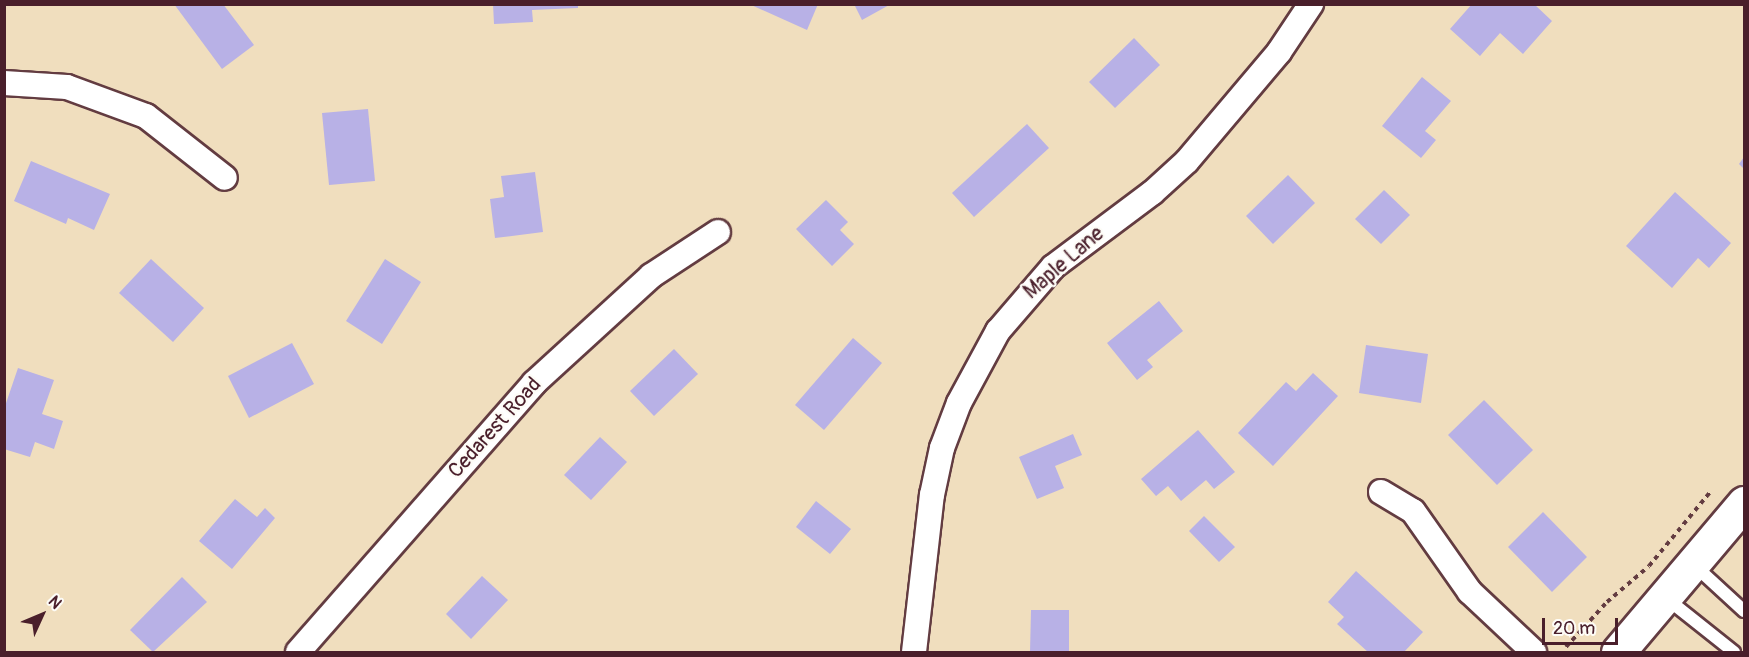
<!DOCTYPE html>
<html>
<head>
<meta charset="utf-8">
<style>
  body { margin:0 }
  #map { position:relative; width:1749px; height:657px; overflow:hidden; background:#f0debe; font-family:Pangolin,sans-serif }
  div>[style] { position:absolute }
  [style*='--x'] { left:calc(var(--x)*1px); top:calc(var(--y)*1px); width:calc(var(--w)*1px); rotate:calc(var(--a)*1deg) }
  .building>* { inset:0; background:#b8b1e6 }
  .path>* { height:4px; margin-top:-2px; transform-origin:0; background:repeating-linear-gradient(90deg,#633c41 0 4.5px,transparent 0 9px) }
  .roads { filter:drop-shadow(2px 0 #633c41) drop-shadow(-2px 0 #633c41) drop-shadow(0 2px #633c41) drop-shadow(0 -2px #633c41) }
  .service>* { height:12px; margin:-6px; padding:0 6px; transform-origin:6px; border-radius:6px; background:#fff }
  .minor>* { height:24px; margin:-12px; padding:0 12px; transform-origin:12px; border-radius:12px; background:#fff }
  .secondary>* { height:33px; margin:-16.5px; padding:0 16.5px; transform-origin:16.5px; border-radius:16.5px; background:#fff }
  span { translate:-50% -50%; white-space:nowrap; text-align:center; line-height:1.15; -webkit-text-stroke:4.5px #fdfcf7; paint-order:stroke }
  .street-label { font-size:21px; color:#4a1f2b }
  .frame { position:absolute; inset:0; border:6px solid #4a1f2b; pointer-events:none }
  .north { position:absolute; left:12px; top:585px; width:60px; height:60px; -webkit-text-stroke:4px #fdfcf7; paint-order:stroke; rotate:46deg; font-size:16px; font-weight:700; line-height:24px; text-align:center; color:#4a1f2b }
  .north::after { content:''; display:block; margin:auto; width:21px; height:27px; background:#4a1f2b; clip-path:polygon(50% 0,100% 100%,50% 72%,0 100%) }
  .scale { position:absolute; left:1542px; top:618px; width:76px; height:27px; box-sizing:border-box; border:3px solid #4a1f2b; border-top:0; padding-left:8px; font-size:18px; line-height:21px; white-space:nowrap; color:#4a1f2b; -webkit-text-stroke:4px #fdfcf7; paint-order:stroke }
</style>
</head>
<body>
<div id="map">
  <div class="building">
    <i style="clip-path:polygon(174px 4px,223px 4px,254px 45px,222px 69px)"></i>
    <i style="clip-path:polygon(493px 4px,578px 4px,578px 8px,532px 10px,533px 22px,494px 24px)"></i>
    <i style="clip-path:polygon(749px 4px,818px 4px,807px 30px)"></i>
    <i style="clip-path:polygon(854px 4px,891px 4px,862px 20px)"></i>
    <i style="clip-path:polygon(1472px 4px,1534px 4px,1552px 21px,1523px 54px,1500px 33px,1480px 56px,1450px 29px)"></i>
    <i style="clip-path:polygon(1134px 38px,1160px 65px,1115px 108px,1089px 82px)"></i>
    <i style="clip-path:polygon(1422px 77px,1451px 101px,1425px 131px,1436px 140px,1421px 158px,1382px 126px)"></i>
    <i style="clip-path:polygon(368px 109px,375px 181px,329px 185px,322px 113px)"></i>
    <i style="clip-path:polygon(1027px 124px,1049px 148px,974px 217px,952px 193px)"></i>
    <i style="clip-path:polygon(1744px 157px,1744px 169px,1739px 164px)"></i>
    <i style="clip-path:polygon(31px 161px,110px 194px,94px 230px,68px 218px,66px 224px,14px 201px)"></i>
    <i style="clip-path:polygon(535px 172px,543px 232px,495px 238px,490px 199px,504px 197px,501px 176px)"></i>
    <i style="clip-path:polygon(1288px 175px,1315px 203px,1273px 244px,1246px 216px)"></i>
    <i style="clip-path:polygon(1384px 190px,1410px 215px,1381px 244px,1355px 219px)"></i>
    <i style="clip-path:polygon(1675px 192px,1731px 243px,1709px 268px,1698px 258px,1672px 288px,1626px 246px)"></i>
    <i style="clip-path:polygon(826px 200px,848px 222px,840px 230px,854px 244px,832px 266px,796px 229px)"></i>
    <i style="clip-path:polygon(151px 259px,204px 308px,173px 342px,119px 293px)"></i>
    <i style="clip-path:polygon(385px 259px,421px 282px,382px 344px,346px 321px)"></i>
    <i style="clip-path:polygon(1159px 301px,1183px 331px,1147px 360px,1153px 367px,1137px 380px,1107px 343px)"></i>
    <i style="clip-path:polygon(853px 338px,882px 363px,824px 430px,795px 405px)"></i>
    <i style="clip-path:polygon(292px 343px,314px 384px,249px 418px,228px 376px)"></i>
    <i style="clip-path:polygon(1366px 345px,1428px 354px,1421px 403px,1359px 393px)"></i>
    <i style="clip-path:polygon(674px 349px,698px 374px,654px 416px,630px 391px)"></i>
    <i style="clip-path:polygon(18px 368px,54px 380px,42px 414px,63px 421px,54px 449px,35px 442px,30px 457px,4px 449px,4px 409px)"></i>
    <i style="clip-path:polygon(1313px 373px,1338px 396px,1273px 466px,1238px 433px,1286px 382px,1296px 391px)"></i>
    <i style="clip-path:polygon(1484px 400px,1533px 450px,1497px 485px,1448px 435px)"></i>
    <i style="clip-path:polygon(1198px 430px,1235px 472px,1214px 489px,1206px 480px,1181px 501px,1168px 486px,1156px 496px,1141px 479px)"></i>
    <i style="clip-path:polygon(1073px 434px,1082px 455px,1055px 466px,1064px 488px,1037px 499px,1019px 457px)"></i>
    <i style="clip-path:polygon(600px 437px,627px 462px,591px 500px,564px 475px)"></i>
    <i style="clip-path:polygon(235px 499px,257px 517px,265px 508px,275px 518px,232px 569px,199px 541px)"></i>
    <i style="clip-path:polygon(816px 501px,851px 529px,830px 554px,796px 527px)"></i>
    <i style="clip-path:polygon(1543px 512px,1587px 557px,1552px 592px,1508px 547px)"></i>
    <i style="clip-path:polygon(1204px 516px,1235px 547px,1219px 562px,1189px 531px)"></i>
    <i style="clip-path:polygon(1356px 571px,1423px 632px,1404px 652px,1368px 652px,1337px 624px,1344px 617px,1328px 602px)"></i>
    <i style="clip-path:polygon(482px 576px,508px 600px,471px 639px,446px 614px)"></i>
    <i style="clip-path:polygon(182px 577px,207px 602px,153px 652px,130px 630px)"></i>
    <i style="clip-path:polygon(1031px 610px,1069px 610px,1069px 652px,1030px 652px)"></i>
  </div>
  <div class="path">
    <i style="--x:1566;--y:647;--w:61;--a:-47.7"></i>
    <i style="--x:1607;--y:602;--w:55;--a:-40.6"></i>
    <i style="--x:1649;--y:566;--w:97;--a:-50.4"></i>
  </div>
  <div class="roads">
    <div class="service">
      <i style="--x:1694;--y:565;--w:68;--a:42.6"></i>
      <i style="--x:1666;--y:598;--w:87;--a:38.5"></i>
    </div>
    <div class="minor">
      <i style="--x:4;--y:83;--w:63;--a:3.6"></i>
      <i style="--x:67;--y:87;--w:84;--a:20.2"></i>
      <i style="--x:146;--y:116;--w:100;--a:38.1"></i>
      <i style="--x:1381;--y:492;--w:37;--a:31"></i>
      <i style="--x:1413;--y:511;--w:99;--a:54.9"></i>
      <i style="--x:1470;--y:592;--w:88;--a:43.2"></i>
      <i style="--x:298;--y:652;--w:358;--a:-48.7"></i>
      <i style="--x:534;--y:383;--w:159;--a:-42.4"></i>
      <i style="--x:651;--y:276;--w:80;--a:-33.3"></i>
      <i style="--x:914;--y:652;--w:158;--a:-83.5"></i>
      <i style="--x:932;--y:495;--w:48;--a:-78"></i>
      <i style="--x:942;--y:448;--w:48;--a:-69.3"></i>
      <i style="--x:959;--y:403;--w:82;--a:-61.6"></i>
      <i style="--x:998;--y:331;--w:84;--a:-49.3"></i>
      <i style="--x:1053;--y:267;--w:124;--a:-36.8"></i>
      <i style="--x:1152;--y:193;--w:47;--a:-42.4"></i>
      <i style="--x:1187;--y:161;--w:143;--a:-49.8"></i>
      <i style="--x:1279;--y:52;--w:58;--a:-56.3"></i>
    </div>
    <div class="secondary">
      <i style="--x:1618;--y:652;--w:195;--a:-49.8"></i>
    </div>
  </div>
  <div class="street-label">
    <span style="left:1064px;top:263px;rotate:-41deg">Maple Lane</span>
    <span style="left:495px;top:428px;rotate:-48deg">Cedarest Road</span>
  </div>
  <div class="frame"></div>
  <div class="north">N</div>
  <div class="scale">20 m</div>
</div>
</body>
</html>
